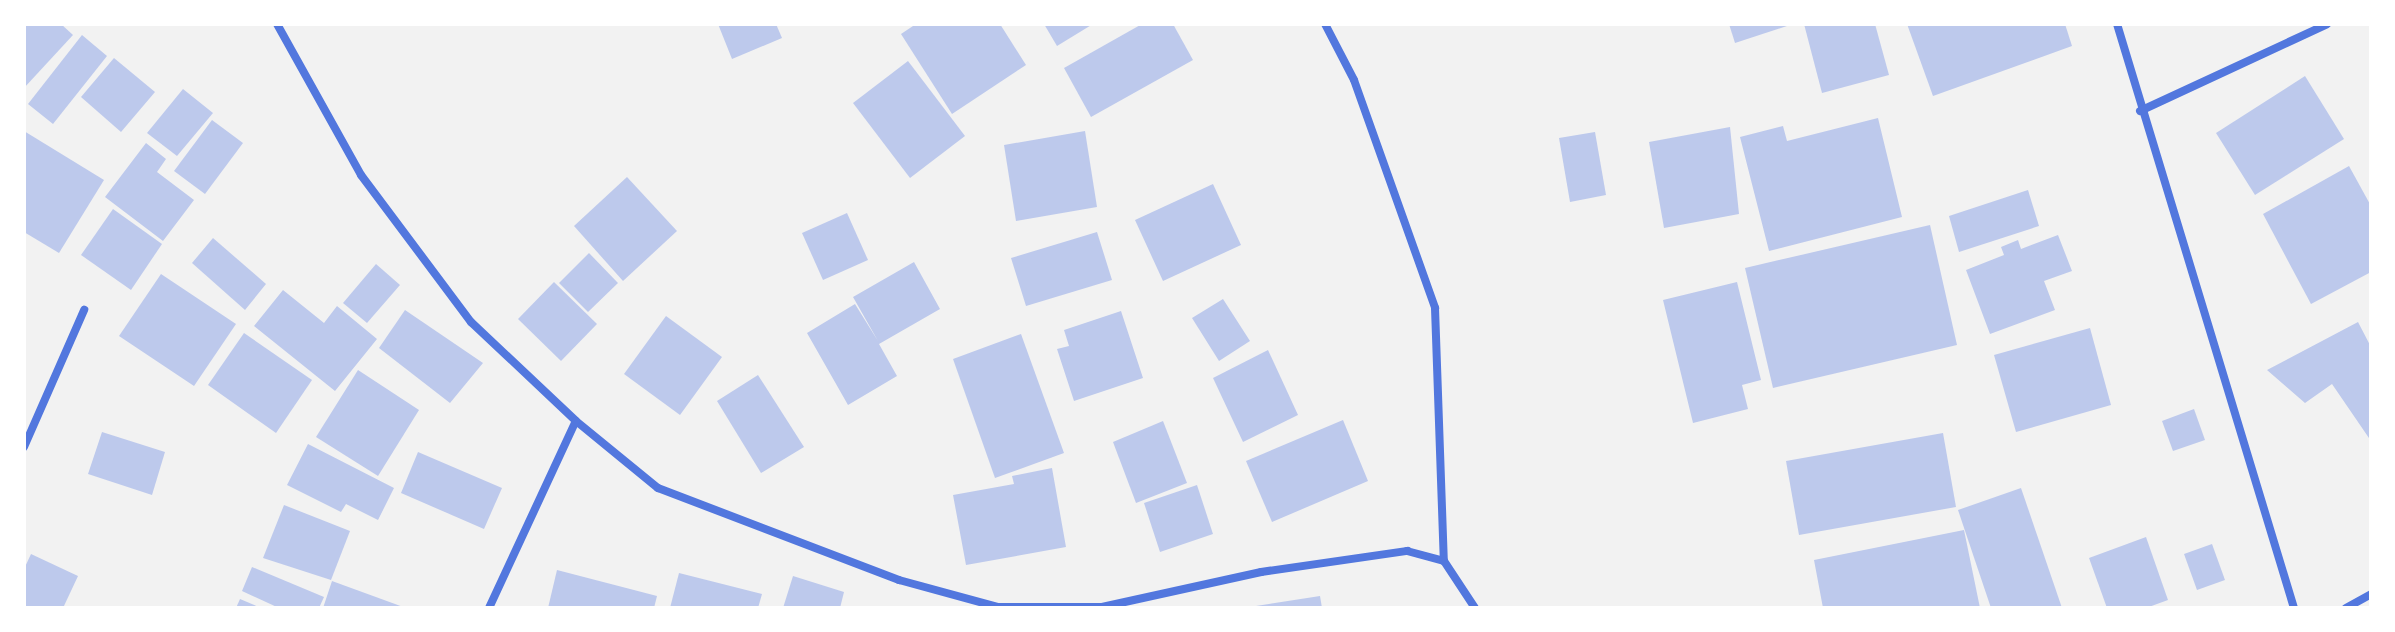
<!DOCTYPE html>
<html>
<head>
<meta charset="utf-8">
<style>
  body { margin:0 }
  #map { position:relative; width:2395px; height:632px; overflow:hidden; background:#f2f2f2; font-family:Commissioner,sans-serif }
  div>[style] { position:absolute }
  [style*='--x'] { left:calc(var(--x)*1px); top:calc(var(--y)*1px); width:calc(var(--w)*1px); rotate:calc(var(--a)*1deg) }
  .building>* { inset:0; background:#bdc9ec }
  .minor>* { height:8px; margin:-4px; padding:0 4px; transform-origin:4px; border-radius:4px; background:#5277de }
  span { translate:-50% -50%; white-space:nowrap; text-align:center; line-height:1.15; -webkit-text-stroke:7px #fff; paint-order:stroke }
  .frame { position:absolute; inset:0; border:26px solid #fff; pointer-events:none }
</style>
</head>
<body>
<div id="map">
  <div class="building">
    <i style="clip-path:polygon(24px 24px,61px 24px,73px 35px,24px 88px)"></i>
    <i style="clip-path:polygon(718px 24px,776px 24px,782px 38px,732px 59px)"></i>
    <i style="clip-path:polygon(916px 24px,1000px 24px,1026px 65px,952px 114px,901px 34px)"></i>
    <i style="clip-path:polygon(1044px 24px,1093px 24px,1057px 46px)"></i>
    <i style="clip-path:polygon(1142px 24px,1173px 24px,1193px 60px,1091px 117px,1064px 68px)"></i>
    <i style="clip-path:polygon(1729px 24px,1790px 24px,1790px 25px,1735px 43px)"></i>
    <i style="clip-path:polygon(1804px 24px,1875px 24px,1889px 75px,1822px 93px)"></i>
    <i style="clip-path:polygon(1907px 24px,2065px 24px,2072px 46px,1933px 96px)"></i>
    <i style="clip-path:polygon(82px 35px,107px 56px,53px 124px,28px 104px)"></i>
    <i style="clip-path:polygon(114px 58px,155px 92px,121px 132px,81px 97px)"></i>
    <i style="clip-path:polygon(908px 61px,965px 136px,910px 178px,853px 103px)"></i>
    <i style="clip-path:polygon(2305px 76px,2344px 139px,2255px 195px,2216px 133px)"></i>
    <i style="clip-path:polygon(183px 89px,213px 113px,177px 156px,147px 133px)"></i>
    <i style="clip-path:polygon(1878px 118px,1902px 217px,1769px 251px,1740px 137px,1783px 126px,1787px 141px)"></i>
    <i style="clip-path:polygon(212px 120px,243px 143px,205px 194px,174px 171px)"></i>
    <i style="clip-path:polygon(1730px 127px,1739px 214px,1664px 228px,1649px 142px)"></i>
    <i style="clip-path:polygon(24px 131px,104px 180px,59px 253px,24px 232px)"></i>
    <i style="clip-path:polygon(1085px 131px,1097px 207px,1016px 221px,1004px 145px)"></i>
    <i style="clip-path:polygon(1595px 132px,1606px 195px,1570px 202px,1559px 138px)"></i>
    <i style="clip-path:polygon(146px 143px,166px 159px,157px 172px,194px 200px,163px 241px,105px 197px)"></i>
    <i style="clip-path:polygon(2349px 166px,2371px 206px,2371px 272px,2311px 304px,2263px 214px)"></i>
    <i style="clip-path:polygon(627px 177px,677px 231px,623px 281px,574px 226px)"></i>
    <i style="clip-path:polygon(1213px 184px,1241px 245px,1163px 281px,1135px 220px)"></i>
    <i style="clip-path:polygon(2028px 190px,2039px 226px,1959px 252px,1949px 216px)"></i>
    <i style="clip-path:polygon(113px 209px,162px 244px,131px 290px,81px 255px)"></i>
    <i style="clip-path:polygon(847px 213px,868px 260px,823px 280px,802px 233px)"></i>
    <i style="clip-path:polygon(1930px 225px,1957px 345px,1773px 388px,1745px 268px)"></i>
    <i style="clip-path:polygon(1097px 232px,1112px 280px,1026px 306px,1011px 258px)"></i>
    <i style="clip-path:polygon(2058px 235px,2072px 271px,2044px 281px,2055px 310px,1990px 334px,1966px 270px,2004px 255px,2001px 247px,2018px 240px,2021px 249px)"></i>
    <i style="clip-path:polygon(213px 238px,266px 284px,245px 310px,192px 263px)"></i>
    <i style="clip-path:polygon(589px 253px,618px 283px,588px 312px,559px 283px)"></i>
    <i style="clip-path:polygon(914px 262px,940px 309px,879px 344px,897px 376px,848px 405px,807px 333px,855px 304px,878px 341px,853px 297px)"></i>
    <i style="clip-path:polygon(376px 264px,400px 285px,367px 323px,343px 303px)"></i>
    <i style="clip-path:polygon(161px 274px,236px 324px,194px 386px,119px 336px)"></i>
    <i style="clip-path:polygon(554px 282px,597px 324px,561px 361px,518px 319px)"></i>
    <i style="clip-path:polygon(1737px 282px,1761px 380px,1742px 385px,1748px 409px,1693px 423px,1663px 300px)"></i>
    <i style="clip-path:polygon(283px 290px,324px 323px,337px 306px,377px 339px,335px 391px,254px 326px)"></i>
    <i style="clip-path:polygon(1223px 299px,1250px 341px,1219px 361px,1192px 318px)"></i>
    <i style="clip-path:polygon(405px 310px,483px 363px,450px 403px,379px 348px)"></i>
    <i style="clip-path:polygon(1121px 311px,1143px 378px,1074px 401px,1057px 349px,1069px 346px,1064px 330px)"></i>
    <i style="clip-path:polygon(666px 316px,722px 357px,680px 415px,624px 374px)"></i>
    <i style="clip-path:polygon(2358px 322px,2371px 347px,2371px 441px,2332px 384px,2305px 403px,2267px 370px)"></i>
    <i style="clip-path:polygon(2090px 328px,2111px 405px,2016px 432px,1994px 355px)"></i>
    <i style="clip-path:polygon(244px 333px,312px 380px,276px 433px,208px 385px)"></i>
    <i style="clip-path:polygon(1021px 334px,1064px 453px,995px 478px,953px 359px)"></i>
    <i style="clip-path:polygon(1268px 350px,1298px 415px,1243px 442px,1213px 378px)"></i>
    <i style="clip-path:polygon(358px 370px,419px 410px,378px 476px,316px 437px)"></i>
    <i style="clip-path:polygon(758px 375px,804px 447px,761px 473px,717px 401px)"></i>
    <i style="clip-path:polygon(2194px 409px,2205px 440px,2173px 451px,2162px 421px)"></i>
    <i style="clip-path:polygon(1343px 420px,1368px 481px,1272px 522px,1246px 461px)"></i>
    <i style="clip-path:polygon(1163px 421px,1187px 483px,1136px 503px,1113px 442px)"></i>
    <i style="clip-path:polygon(102px 432px,165px 452px,152px 495px,88px 474px)"></i>
    <i style="clip-path:polygon(1943px 433px,1956px 507px,1799px 535px,1786px 461px)"></i>
    <i style="clip-path:polygon(308px 444px,394px 488px,378px 520px,346px 504px,341px 512px,287px 485px)"></i>
    <i style="clip-path:polygon(418px 452px,502px 488px,484px 529px,401px 493px)"></i>
    <i style="clip-path:polygon(1052px 468px,1066px 547px,966px 565px,953px 495px,1014px 484px,1012px 476px)"></i>
    <i style="clip-path:polygon(1197px 485px,1213px 534px,1160px 552px,1144px 503px)"></i>
    <i style="clip-path:polygon(2021px 488px,2062px 608px,1991px 608px,1958px 510px)"></i>
    <i style="clip-path:polygon(284px 505px,350px 531px,331px 580px,263px 558px)"></i>
    <i style="clip-path:polygon(1964px 530px,1980px 608px,1823px 608px,1814px 560px)"></i>
    <i style="clip-path:polygon(2146px 537px,2168px 600px,2146px 608px,2107px 608px,2089px 558px)"></i>
    <i style="clip-path:polygon(2212px 544px,2225px 580px,2197px 590px,2184px 554px)"></i>
    <i style="clip-path:polygon(31px 554px,78px 576px,63px 608px,24px 608px,24px 569px)"></i>
    <i style="clip-path:polygon(252px 567px,324px 597px,319px 608px,279px 608px,242px 591px)"></i>
    <i style="clip-path:polygon(557px 570px,657px 596px,654px 608px,548px 608px)"></i>
    <i style="clip-path:polygon(679px 573px,762px 594px,758px 608px,670px 608px)"></i>
    <i style="clip-path:polygon(793px 576px,844px 592px,840px 608px,783px 608px)"></i>
    <i style="clip-path:polygon(332px 581px,406px 608px,323px 608px)"></i>
    <i style="clip-path:polygon(1320px 596px,1322px 608px,1257px 608px,1256px 606px)"></i>
    <i style="clip-path:polygon(240px 599px,261px 608px,236px 608px)"></i>
  </div>
  <div class="minor">
    <i style="--x:277;--y:24;--w:173;--a:60.9"></i>
    <i style="--x:361;--y:175;--w:184;--a:53.2"></i>
    <i style="--x:471;--y:322;--w:144;--a:43.3"></i>
    <i style="--x:576;--y:421;--w:106;--a:39.3"></i>
    <i style="--x:658;--y:488;--w:258;--a:20.9"></i>
    <i style="--x:899;--y:580;--w:103;--a:15.3"></i>
    <i style="--x:998;--y:607;--w:104;--a:0"></i>
    <i style="--x:1102;--y:607;--w:163;--a:-12.4"></i>
    <i style="--x:1261;--y:572;--w:148;--a:-8.2"></i>
    <i style="--x:1407;--y:551;--w:38;--a:15"></i>
    <i style="--x:1325;--y:24;--w:63;--a:62.6"></i>
    <i style="--x:1354;--y:80;--w:242;--a:70.4"></i>
    <i style="--x:1435;--y:308;--w:253;--a:88"></i>
    <i style="--x:1444;--y:561;--w:56;--a:56.6"></i>
    <i style="--x:2117;--y:24;--w:610;--a:73.14"></i>
    <i style="--x:2140;--y:111;--w:206;--a:-24.9"></i>
    <i style="--x:24;--y:447;--w:150;--a:-66.3"></i>
    <i style="--x:489;--y:608;--w:206;--a:-65.1"></i>
    <i style="--x:2346;--y:608;--w:29;--a:-29"></i>
  </div>
  <div class="frame"></div>
</div>
</body>
</html>
